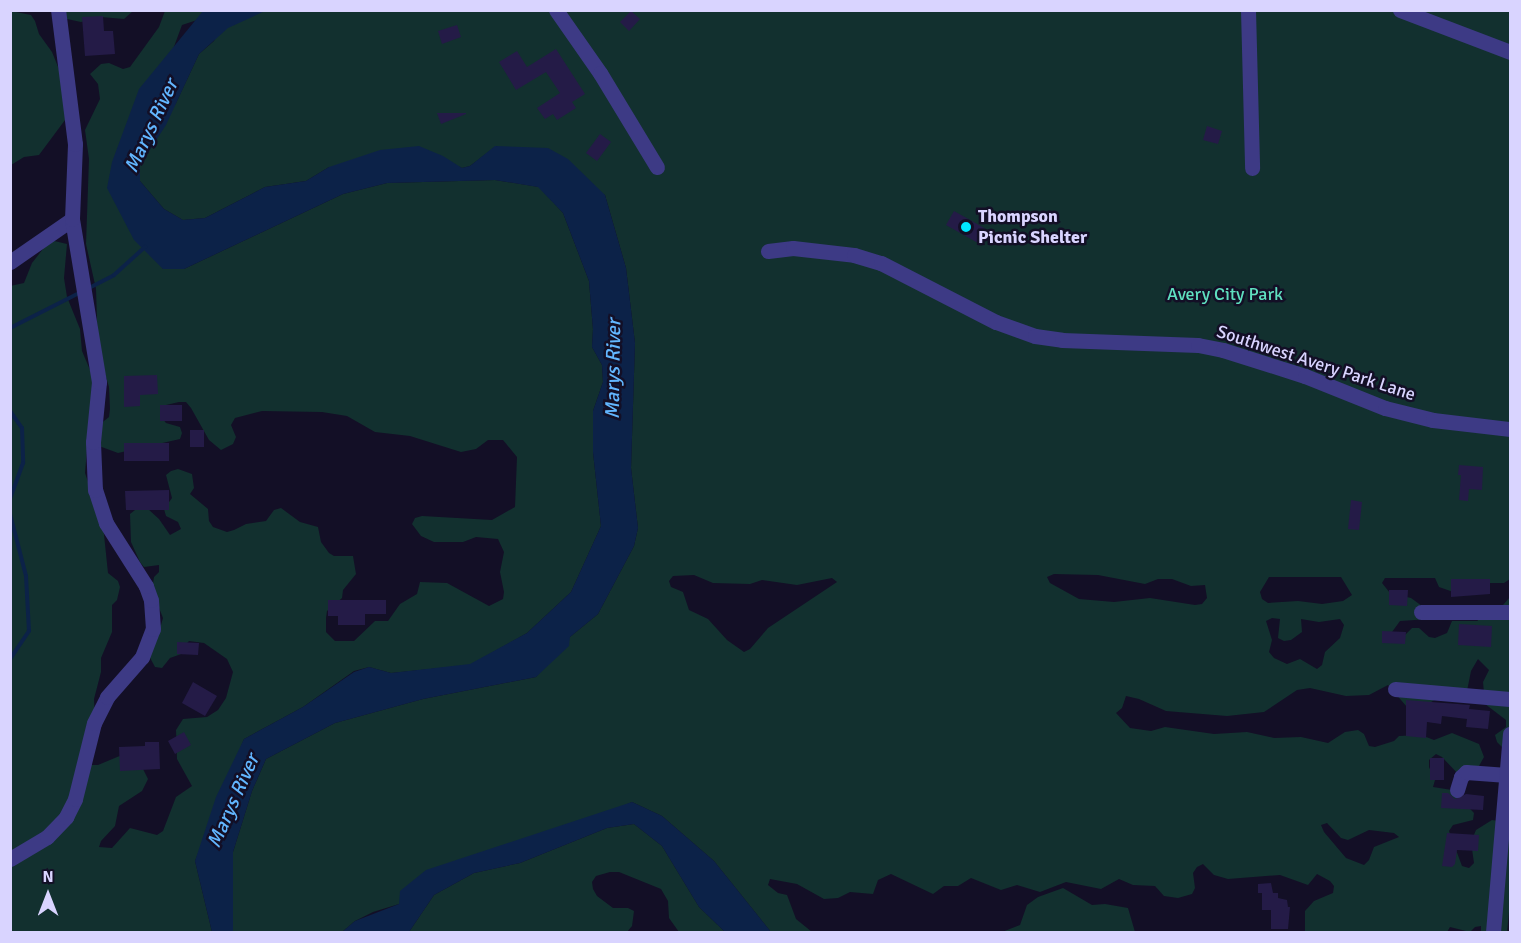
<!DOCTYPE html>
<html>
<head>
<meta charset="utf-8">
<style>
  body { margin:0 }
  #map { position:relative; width:1521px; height:943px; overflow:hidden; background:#130f26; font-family:Signika,sans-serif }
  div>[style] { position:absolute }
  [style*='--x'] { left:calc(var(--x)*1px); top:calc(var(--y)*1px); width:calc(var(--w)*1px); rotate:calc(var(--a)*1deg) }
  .green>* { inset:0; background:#12302f }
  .water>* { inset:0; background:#0c2248 }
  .stream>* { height:4px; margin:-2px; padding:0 2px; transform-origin:2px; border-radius:2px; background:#0c2248 }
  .building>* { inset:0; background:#241b47 }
  .minor>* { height:15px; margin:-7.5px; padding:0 7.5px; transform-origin:7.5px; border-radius:7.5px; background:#3d3a85 }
  .dots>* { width:16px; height:16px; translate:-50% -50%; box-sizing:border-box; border:3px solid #130f26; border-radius:50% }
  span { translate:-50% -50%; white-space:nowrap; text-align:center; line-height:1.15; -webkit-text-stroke:5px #130f26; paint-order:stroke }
  .poi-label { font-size:18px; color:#d9d4ff; font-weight:700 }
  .left { translate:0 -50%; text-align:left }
  .park-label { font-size:18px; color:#5fe0c0 }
  .street-label { font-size:18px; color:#d9d4ff }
  .water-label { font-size:20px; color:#62b6ff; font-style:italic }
  .frame { position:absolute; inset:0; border:12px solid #d9d4ff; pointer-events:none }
  .north { position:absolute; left:18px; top:865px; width:60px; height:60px; -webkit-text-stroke:4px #130f26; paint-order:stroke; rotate:0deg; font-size:16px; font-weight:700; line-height:24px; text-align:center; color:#d9d4ff }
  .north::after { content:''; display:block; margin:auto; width:21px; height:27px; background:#d9d4ff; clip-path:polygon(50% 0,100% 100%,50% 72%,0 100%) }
</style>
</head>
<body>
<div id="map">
  <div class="green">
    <i style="clip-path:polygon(11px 11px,31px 15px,35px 21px,39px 34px,52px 52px,63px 79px,68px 116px,39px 155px,24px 157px,11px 165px)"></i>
    <i style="clip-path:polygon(62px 11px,133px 11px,124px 19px,101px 17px,81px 22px,67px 19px)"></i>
    <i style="clip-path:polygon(165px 11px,224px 11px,182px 25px,131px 163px,163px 269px,184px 269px,343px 194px,387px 183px,495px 180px,539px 187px,563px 213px,589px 281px,593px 329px,592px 347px,602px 365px,603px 382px,593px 411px,593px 452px,601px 526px,571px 592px,527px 633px,470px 665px,391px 673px,369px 667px,354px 671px,303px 707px,244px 739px,195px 861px,212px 932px,11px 932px,10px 286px,24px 283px,32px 263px,50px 240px,67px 244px,64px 278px,67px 297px,80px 329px,82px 351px,93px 377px,85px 473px,103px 525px,108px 573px,118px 581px,120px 587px,117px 600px,112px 605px,112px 632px,101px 658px,101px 672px,94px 699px,95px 721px,86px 761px,91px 765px,98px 765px,122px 755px,139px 761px,148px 779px,142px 791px,119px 806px,115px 826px,101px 841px,99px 847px,112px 848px,130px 828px,157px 835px,163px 831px,176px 797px,192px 786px,177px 759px,176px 730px,183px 719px,207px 717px,218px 710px,226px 698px,233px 672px,227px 659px,204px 643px,189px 641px,184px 646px,184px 653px,170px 658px,162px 668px,155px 667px,148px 654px,155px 628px,161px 625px,163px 618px,152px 590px,154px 577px,159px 572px,159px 565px,144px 567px,140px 562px,131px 542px,130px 514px,135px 510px,148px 509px,159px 519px,170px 535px,181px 529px,178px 522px,166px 516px,164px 509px,172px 498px,166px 475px,171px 471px,178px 469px,192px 474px,194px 488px,190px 494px,208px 509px,209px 521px,213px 527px,227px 532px,234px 530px,246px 524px,266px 521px,274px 510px,281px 508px,300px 522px,318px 527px,321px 542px,329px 553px,334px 556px,353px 556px,356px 574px,343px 590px,342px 598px,327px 611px,326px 618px,326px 632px,335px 641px,354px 641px,375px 621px,388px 621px,400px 604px,417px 594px,420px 582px,447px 583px,489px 606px,503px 599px,504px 592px,500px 572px,504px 552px,498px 539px,476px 537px,463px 542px,434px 542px,421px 536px,412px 524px,415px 518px,422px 516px,492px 520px,515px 507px,517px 457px,503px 440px,488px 440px,476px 449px,461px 452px,410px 436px,375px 432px,347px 416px,322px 412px,262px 411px,235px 418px,231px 425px,236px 437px,233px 444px,221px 450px,209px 440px,191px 408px,186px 402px,179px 402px,166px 405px,162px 418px,166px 423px,180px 427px,182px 433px,180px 439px,118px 453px,99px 446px,99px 425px,109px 417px,110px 409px,109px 387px,98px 351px,96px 289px,86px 244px,89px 159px,85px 130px,100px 99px,98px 84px,90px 74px,101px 64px,109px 63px,123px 69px,130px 67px,159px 27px)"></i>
    <i style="clip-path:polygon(evenodd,251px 11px,1510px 11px,1510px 579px,1504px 583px,1482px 583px,1459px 594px,1439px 587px,1435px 578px,1385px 578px,1382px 583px,1390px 593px,1411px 598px,1422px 606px,1503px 605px,1510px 597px,1510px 755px,1497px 742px,1495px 735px,1506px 727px,1506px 720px,1485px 704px,1483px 682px,1489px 670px,1478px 659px,1471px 671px,1467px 691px,1442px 695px,1428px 704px,1407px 707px,1388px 685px,1369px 695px,1346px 696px,1310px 688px,1297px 690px,1264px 712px,1227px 716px,1166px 711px,1139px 699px,1126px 696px,1122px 708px,1116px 713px,1130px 728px,1151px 731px,1165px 727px,1214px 734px,1247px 732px,1274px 738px,1301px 737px,1328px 743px,1345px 732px,1358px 730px,1364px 734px,1369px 746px,1375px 747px,1394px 741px,1399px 736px,1421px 735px,1434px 740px,1452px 733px,1479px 744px,1484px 757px,1474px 775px,1459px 775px,1442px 757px,1436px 754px,1429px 760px,1429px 767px,1435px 780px,1433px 787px,1452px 790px,1474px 813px,1473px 820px,1453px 825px,1449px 831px,1462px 866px,1469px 868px,1474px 863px,1471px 842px,1476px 830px,1492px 820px,1505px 822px,1510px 779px,1510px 902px,1507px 932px,1481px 932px,1481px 926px,1475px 927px,1470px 932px,1450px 927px,1447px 932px,1305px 932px,1305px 911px,1314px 901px,1333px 893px,1334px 886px,1330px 881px,1317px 874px,1308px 885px,1280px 875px,1228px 879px,1214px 875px,1203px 864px,1197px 867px,1193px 873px,1195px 888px,1192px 894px,1178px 898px,1164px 896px,1155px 886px,1133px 885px,1119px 879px,1101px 889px,1066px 882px,1040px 892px,1017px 885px,1001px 890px,971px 878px,958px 886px,944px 886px,933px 894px,891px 874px,878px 880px,873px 894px,850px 892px,838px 898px,824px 899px,797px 884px,770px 879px,768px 885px,778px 893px,787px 895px,796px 919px,812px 932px,771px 932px,714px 861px,662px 816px,632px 802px,399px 904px,373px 912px,355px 921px,342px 932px,233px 932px,233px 852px,252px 791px,266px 759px,335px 723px,423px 699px,536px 677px,570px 637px,598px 614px,634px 546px,638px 528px,631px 468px,635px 343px,626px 268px,605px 195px,496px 146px,470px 166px,462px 168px,457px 166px,329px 167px,306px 181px,265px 187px,205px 218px,183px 220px,164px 209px,140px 181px,140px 165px,176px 103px,199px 54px,214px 41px,222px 26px,251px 11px,1054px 574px,1098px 575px,1145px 584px,1158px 579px,1172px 579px,1191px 586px,1205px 585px,1207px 598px,1202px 604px,1195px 605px,1150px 598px,1114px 602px,1079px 599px,1050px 583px,1047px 577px,1054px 574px,251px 11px,694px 575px,713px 583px,750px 584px,762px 580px,797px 585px,832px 578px,837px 582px,768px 628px,750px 649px,744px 652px,727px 640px,708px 619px,689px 610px,683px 592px,671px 587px,669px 581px,673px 576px,694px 575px,251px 11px,1269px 577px,1341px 577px,1352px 595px,1343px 601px,1322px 604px,1298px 601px,1268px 603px,1262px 599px,1260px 592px,1269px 577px,251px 11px,1475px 616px,1478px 621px,1452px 621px,1447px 633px,1435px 638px,1429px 637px,1419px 628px,1412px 628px,1403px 637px,1392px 632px,1400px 621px,1475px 616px,251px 11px,1272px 618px,1280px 619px,1278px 638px,1284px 641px,1291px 640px,1302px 632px,1301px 619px,1319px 622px,1340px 619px,1344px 625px,1340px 638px,1325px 652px,1322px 665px,1317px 669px,1300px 659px,1287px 664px,1274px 658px,1269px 652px,1272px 640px,1266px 621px,1272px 618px,251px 11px,1327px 823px,1341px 838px,1348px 840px,1369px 830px,1394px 833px,1399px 837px,1374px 847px,1369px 860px,1364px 865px,1346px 858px,1324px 832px,1321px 825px,1327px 823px)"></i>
    <i style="clip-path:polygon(634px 824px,662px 846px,699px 907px,725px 932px,679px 932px,669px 918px,668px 901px,661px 889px,619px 872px,610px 872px,596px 876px,592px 882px,593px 889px,597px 896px,613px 908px,628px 908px,634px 911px,632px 926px,627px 932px,409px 932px,434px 895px,474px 873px,520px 863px,607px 828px)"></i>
    <i style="clip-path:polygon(1063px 888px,1092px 905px,1105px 904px,1128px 908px,1135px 932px,1002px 932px,1020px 925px,1027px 905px,1038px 897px)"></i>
  </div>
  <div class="water">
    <i style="clip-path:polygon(203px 11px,265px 11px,228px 28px,199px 54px,166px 125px,140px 165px,140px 181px,164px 209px,183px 220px,205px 218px,265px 187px,306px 181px,329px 167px,380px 150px,419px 146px,443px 156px,462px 168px,470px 166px,495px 146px,548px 148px,568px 159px,605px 195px,626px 268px,635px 343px,631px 468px,638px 528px,634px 546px,598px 614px,570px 637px,569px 646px,536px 677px,423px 699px,335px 723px,266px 759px,252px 791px,233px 852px,233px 932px,212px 932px,195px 861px,216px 797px,244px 739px,303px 707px,354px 672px,369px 667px,391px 673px,470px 664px,527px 633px,571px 592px,601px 526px,593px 452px,593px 411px,603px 382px,602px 365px,592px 347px,593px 329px,589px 281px,563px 213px,538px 187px,495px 180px,387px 183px,343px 194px,184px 269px,163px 269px,134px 240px,107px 188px,112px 162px,139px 89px)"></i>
    <i style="clip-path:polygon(632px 802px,662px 816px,714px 861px,771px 932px,725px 932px,699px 907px,662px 846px,634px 824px,607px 828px,520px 863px,474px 873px,434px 895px,409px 932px,342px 932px,355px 921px,399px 904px,400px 891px,426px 870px)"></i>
  </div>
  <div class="stream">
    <i style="--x:89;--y:288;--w:28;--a:-27"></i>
    <i style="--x:114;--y:275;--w:42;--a:-42.1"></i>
    <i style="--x:10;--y:328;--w:77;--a:-26.9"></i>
    <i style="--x:10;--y:411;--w:21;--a:55"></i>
    <i style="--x:22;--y:428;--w:35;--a:88"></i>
    <i style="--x:23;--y:463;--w:37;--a:110"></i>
    <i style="--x:10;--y:514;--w:64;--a:75.5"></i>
    <i style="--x:26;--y:576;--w:55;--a:86.9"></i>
    <i style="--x:29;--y:631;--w:34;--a:124"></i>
  </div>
  <div class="building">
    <i style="clip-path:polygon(631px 11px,640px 19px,629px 31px,620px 22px)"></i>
    <i style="clip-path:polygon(103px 16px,104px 31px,113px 31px,115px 54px,85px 56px,82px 17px)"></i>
    <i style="clip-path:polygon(457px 25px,461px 37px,442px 44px,438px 31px)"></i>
    <i style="clip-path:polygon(556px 49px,585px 94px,572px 102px,576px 108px,557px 120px,553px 114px,545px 119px,537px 108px,560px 93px,546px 72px,516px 90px,499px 62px,517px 51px,527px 67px)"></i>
    <i style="clip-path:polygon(437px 113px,466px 113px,466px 114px,441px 124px)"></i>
    <i style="clip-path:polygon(1207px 126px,1222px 131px,1218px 144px,1203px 140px)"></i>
    <i style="clip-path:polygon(600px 134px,611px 142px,597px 161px,586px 153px)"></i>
    <i style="clip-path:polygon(954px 211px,986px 229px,978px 243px,946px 225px)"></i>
    <i style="clip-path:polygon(157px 375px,158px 394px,140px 395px,140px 406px,124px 407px,124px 376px)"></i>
    <i style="clip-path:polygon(160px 405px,182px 405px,182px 421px,160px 421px)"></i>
    <i style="clip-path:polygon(190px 430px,204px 430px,204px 447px,190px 447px)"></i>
    <i style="clip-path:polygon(124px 443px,169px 443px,169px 461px,124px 461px)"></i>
    <i style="clip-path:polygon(1459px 465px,1483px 467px,1482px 490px,1469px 489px,1468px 501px,1459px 500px,1461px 475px,1458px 475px)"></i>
    <i style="clip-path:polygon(169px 490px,169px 510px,126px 510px,125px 491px)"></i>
    <i style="clip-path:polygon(1351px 500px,1362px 502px,1359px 530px,1348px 529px)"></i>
    <i style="clip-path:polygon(1451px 579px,1490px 579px,1490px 594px,1451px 597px)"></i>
    <i style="clip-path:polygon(1389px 590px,1408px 590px,1407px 606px,1389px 605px)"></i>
    <i style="clip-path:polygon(328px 600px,386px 600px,386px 614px,365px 614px,365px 625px,338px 625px,338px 616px,328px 616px)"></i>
    <i style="clip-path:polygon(1459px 624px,1492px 626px,1491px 647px,1458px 645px)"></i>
    <i style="clip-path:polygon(1382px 631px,1406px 632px,1405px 644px,1382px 643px)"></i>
    <i style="clip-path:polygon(177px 642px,199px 643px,198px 655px,177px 654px)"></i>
    <i style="clip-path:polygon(193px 682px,217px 696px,205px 716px,182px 703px)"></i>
    <i style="clip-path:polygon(1406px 700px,1470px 705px,1469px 709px,1490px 711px,1488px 729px,1466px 727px,1467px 719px,1442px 716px,1441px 724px,1427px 722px,1426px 738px,1406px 736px)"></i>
    <i style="clip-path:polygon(184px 732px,191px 745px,175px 754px,168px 741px)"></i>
    <i style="clip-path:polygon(145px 742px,159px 742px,160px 769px,120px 771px,119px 747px,145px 746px)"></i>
    <i style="clip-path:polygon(1430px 758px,1444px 758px,1444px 780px,1430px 780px)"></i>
    <i style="clip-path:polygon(1442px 793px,1448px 793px,1455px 799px,1466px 794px,1484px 796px,1483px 810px,1441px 808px)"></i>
    <i style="clip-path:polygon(1447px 833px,1479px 835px,1478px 851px,1457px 850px,1455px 864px,1452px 867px,1442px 866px)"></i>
    <i style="clip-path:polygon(1271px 883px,1273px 893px,1278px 893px,1278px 898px,1287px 900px,1288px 907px,1290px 907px,1288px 929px,1271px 929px,1271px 910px,1262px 910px,1262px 893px,1258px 893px,1258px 884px)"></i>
  </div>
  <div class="minor">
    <i style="--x:556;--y:10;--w:77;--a:55.1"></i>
    <i style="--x:600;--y:73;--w:110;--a:58.8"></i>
    <i style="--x:1248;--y:10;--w:158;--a:88.5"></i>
    <i style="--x:1400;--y:10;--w:118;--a:20.9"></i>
    <i style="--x:768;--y:251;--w:25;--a:-7"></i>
    <i style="--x:793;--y:248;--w:61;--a:6.5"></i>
    <i style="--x:854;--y:255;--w:28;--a:17"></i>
    <i style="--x:881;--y:263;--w:129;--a:27.2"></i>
    <i style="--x:996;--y:322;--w:41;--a:19.7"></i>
    <i style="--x:1035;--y:336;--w:27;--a:8"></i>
    <i style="--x:1062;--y:340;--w:136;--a:2.1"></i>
    <i style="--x:1198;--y:345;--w:25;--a:11"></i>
    <i style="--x:1223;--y:350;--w:86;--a:17.6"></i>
    <i style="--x:1305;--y:376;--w:86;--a:21.8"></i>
    <i style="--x:1385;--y:408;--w:49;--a:14"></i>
    <i style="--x:1433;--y:420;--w:78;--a:6.7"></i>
    <i style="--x:10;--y:262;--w:75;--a:-34.7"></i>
    <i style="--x:1421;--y:612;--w:89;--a:0"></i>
    <i style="--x:1395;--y:689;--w:115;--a:5"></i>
    <i style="--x:1457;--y:790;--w:14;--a:-73"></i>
    <i style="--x:1461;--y:777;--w:7;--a:-45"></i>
    <i style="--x:1466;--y:772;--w:41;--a:4.2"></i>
    <i style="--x:10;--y:859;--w:43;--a:-30.7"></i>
    <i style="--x:47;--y:837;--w:28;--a:-46"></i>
    <i style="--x:66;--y:817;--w:20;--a:-63"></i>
    <i style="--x:75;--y:799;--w:78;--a:-76"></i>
    <i style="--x:94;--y:723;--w:29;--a:-63"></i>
    <i style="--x:107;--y:697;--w:53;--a:-48.8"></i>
    <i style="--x:142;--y:657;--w:30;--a:-69"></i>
    <i style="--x:153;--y:629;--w:29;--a:-94"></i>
    <i style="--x:151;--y:600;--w:15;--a:-110"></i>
    <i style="--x:146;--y:586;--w:75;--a:-122.4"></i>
    <i style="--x:106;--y:523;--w:35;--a:-108"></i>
    <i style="--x:95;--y:490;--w:48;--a:-92.4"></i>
    <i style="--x:93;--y:442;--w:60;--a:-84.3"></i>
    <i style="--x:99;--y:382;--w:165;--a:-99.4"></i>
    <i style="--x:72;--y:219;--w:75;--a:-87.7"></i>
    <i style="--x:75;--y:144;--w:135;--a:-97.2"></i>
    <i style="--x:1493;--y:932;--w:199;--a:-85.1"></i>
  </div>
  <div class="dots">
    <i style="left:966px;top:227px;background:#00e5ff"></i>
  </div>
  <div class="poi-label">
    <span class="left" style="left:978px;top:227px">Thompson<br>Picnic Shelter</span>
  </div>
  <div class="park-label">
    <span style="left:1225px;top:294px">Avery City Park</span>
  </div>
  <div class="street-label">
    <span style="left:1316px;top:363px;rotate:18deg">Southwest Avery Park Lane</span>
  </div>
  <div class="water-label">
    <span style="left:151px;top:126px;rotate:-65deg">Marys River</span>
    <span style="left:613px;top:369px;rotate:-89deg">Marys River</span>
    <span style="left:233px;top:801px;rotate:-66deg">Marys River</span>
  </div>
  <div class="frame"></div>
  <div class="north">N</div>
</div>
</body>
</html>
